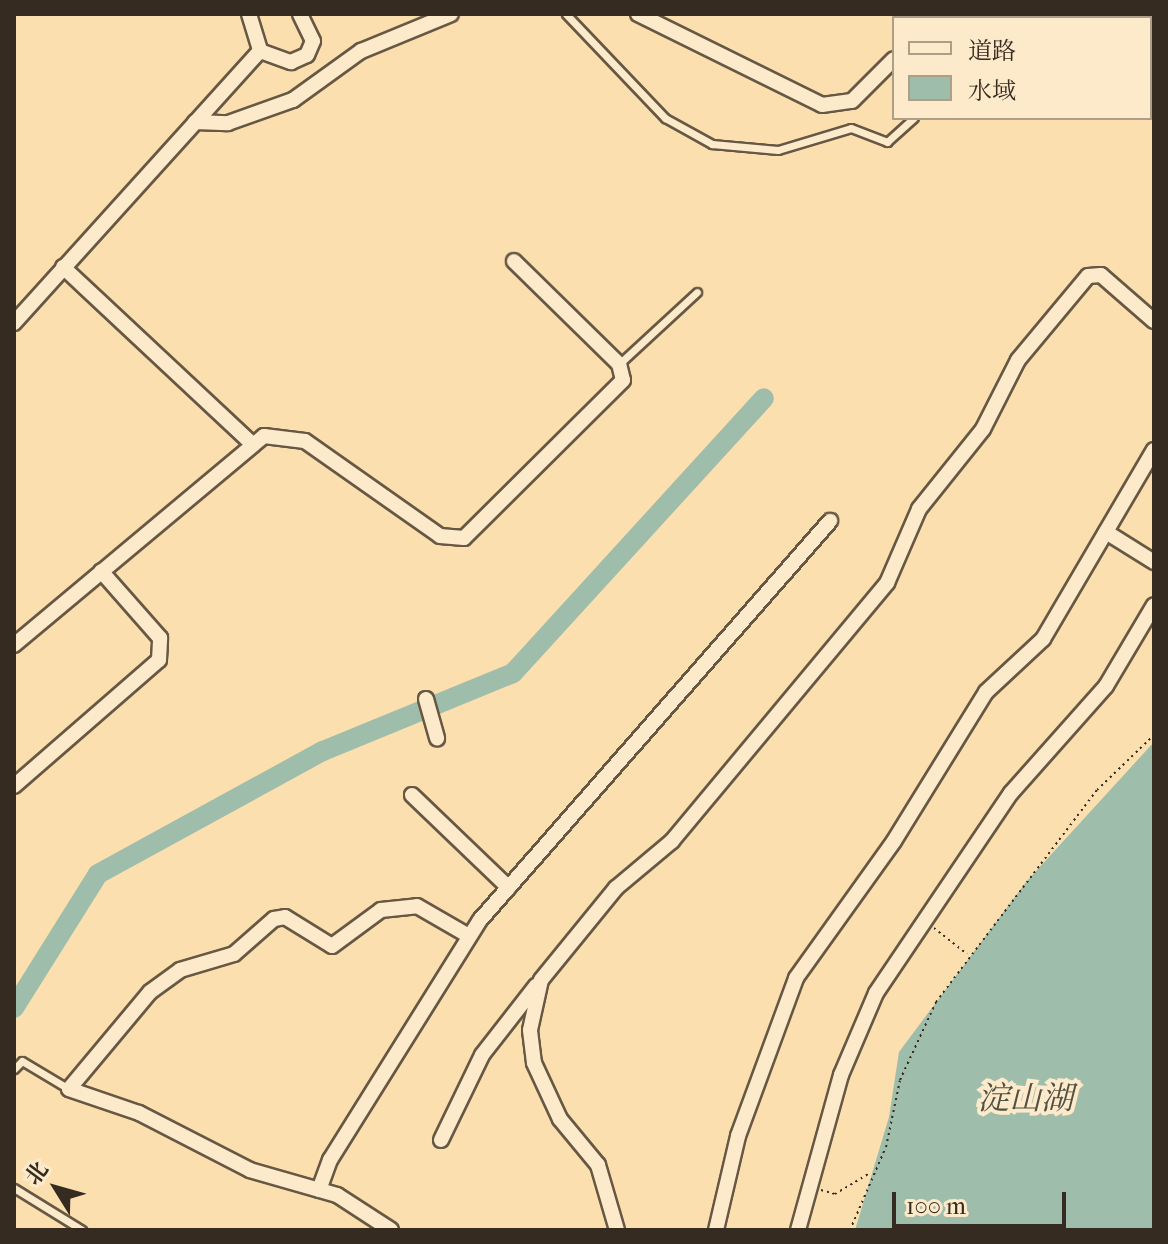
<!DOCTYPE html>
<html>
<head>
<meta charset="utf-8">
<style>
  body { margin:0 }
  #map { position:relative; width:1168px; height:1244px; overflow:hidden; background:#fcdfaf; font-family:"IM FELL French Canon","Noto Serif SC",serif }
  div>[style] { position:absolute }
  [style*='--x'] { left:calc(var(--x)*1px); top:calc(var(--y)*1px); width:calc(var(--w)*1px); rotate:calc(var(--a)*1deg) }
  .water>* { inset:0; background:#9fbdab }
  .river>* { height:20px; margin:-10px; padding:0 10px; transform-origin:10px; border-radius:10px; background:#9fbdab }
  .path>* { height:2px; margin-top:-1px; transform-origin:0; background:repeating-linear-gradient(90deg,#352b20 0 2px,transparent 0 6px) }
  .roads { filter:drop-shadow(2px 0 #675844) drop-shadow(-2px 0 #675844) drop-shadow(0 2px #675844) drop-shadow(0 -2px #675844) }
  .lane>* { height:7px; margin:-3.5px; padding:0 3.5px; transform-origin:3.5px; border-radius:3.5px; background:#fdeacb }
  .street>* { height:14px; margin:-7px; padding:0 7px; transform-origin:7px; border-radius:7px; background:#fdeacb }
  span { translate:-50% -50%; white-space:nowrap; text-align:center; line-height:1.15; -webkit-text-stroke:8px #fdeacb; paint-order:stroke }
  .water-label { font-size:32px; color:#505043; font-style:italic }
  .frame { position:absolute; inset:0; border:16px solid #352b20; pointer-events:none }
  .legend { position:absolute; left:892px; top:16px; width:260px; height:104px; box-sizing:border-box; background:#fdeacb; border:2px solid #ad9e87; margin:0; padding:10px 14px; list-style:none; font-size:24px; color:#352b20 }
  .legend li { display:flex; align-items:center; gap:16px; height:40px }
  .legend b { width:40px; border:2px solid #ad9e87 }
  .north { position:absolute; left:16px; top:1148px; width:80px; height:80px; -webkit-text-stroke:6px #fdeacb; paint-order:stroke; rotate:307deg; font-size:22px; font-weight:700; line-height:32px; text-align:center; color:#352b20 }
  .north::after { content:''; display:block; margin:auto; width:28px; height:36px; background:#352b20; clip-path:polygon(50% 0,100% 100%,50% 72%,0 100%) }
  .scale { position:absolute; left:892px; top:1192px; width:174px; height:36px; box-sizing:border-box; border:4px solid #352b20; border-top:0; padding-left:10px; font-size:24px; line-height:28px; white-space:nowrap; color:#352b20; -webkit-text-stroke:6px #fdeacb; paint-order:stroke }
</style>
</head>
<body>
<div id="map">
  <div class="water">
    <i style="clip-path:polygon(1154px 742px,1154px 1230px,855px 1230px,889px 1117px,899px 1052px,1026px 882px)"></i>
  </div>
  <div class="river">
    <i style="--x:14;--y:1008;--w:158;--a:-57.9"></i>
    <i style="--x:98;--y:874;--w:256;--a:-28.7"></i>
    <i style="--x:323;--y:751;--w:205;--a:-22.3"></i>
    <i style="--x:513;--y:673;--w:372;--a:-47.6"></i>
  </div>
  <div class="path">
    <i style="--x:934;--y:928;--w:42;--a:38.2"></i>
    <i style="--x:821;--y:1190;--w:15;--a:16"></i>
    <i style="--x:835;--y:1194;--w:41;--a:-31"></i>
    <i style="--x:850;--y:1230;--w:90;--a:-66.6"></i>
    <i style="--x:886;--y:1147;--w:68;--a:-78.2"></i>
    <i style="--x:900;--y:1080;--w:86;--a:-65.2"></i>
    <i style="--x:936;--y:1002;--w:266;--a:-52.8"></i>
    <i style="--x:1097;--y:790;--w:79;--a:-44"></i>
  </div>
  <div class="roads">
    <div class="lane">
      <i style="--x:566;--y:14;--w:144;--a:46.4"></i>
      <i style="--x:665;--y:118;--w:54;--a:29"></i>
      <i style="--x:712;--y:144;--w:66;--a:5.2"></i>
      <i style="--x:778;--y:150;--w:76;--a:-16.8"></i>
      <i style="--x:851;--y:128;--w:39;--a:21"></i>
      <i style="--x:887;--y:142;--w:36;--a:-42"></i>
      <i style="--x:1150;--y:73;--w:4;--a:14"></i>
      <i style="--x:619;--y:364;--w:106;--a:-42.7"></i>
      <i style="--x:14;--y:1069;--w:11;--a:-45"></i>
      <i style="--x:22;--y:1061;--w:55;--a:30.8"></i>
      <i style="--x:14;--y:1188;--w:80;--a:31.7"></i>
    </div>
    <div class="street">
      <i style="--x:249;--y:14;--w:39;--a:73"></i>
      <i style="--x:260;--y:51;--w:33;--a:20"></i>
      <i style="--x:291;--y:62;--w:17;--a:-24"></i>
      <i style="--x:307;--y:55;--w:15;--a:-67"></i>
      <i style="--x:313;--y:41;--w:30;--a:-116"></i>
      <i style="--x:638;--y:14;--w:205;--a:26.3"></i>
      <i style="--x:822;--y:105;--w:30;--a:-8"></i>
      <i style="--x:852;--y:101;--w:59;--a:-45"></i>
      <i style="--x:929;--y:18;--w:5;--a:-53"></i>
      <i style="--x:195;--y:122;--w:33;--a:2"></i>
      <i style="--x:228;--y:123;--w:69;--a:-19.5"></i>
      <i style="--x:293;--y:100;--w:84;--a:-35.8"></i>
      <i style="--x:361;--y:51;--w:97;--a:-22.3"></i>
      <i style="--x:63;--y:267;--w:255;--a:43.1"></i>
      <i style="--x:14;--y:323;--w:367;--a:-47.9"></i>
      <i style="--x:1106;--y:532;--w:57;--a:32"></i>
      <i style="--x:14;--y:645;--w:326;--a:-39.9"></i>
      <i style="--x:264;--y:436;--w:41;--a:7"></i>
      <i style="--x:305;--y:441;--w:165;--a:35.1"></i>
      <i style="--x:440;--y:536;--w:24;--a:5"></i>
      <i style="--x:464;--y:538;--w:224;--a:-44.8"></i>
      <i style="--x:623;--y:380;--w:16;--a:-104"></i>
      <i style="--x:619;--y:364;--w:147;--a:-135.6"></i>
      <i style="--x:426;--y:699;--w:41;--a:74.2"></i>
      <i style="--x:14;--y:786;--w:192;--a:-41"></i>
      <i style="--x:159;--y:660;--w:22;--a:-87"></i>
      <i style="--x:160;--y:638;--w:89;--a:-131.4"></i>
      <i style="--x:412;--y:795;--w:134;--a:43.8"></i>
      <i style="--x:441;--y:1140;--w:94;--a:-64.2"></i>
      <i style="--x:482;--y:1055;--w:88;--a:-52"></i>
      <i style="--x:319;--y:1190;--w:32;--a:-70"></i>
      <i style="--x:330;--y:1160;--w:283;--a:-58"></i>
      <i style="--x:480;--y:920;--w:531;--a:-48.74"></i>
      <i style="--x:391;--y:1230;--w:64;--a:-147.1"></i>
      <i style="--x:337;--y:1195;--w:91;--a:-164"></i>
      <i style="--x:250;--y:1170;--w:125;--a:-152.8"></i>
      <i style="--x:139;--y:1113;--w:74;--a:-161.1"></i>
      <i style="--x:69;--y:1089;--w:126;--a:-50.1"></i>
      <i style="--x:150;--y:992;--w:37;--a:-36"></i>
      <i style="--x:180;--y:970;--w:56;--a:-16.5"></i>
      <i style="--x:234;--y:954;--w:53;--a:-41.2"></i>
      <i style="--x:274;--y:919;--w:11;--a:-10"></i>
      <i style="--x:285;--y:917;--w:55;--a:31.7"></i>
      <i style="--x:332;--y:946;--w:61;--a:-36.3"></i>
      <i style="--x:381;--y:910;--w:36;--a:-6"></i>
      <i style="--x:417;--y:906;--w:60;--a:30"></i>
      <i style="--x:617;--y:1230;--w:68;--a:-106.3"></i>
      <i style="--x:598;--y:1165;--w:60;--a:-129.6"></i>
      <i style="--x:560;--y:1119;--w:62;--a:-114.9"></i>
      <i style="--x:534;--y:1063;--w:33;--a:-97"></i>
      <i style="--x:530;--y:1030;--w:51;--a:-77.6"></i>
      <i style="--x:541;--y:980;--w:119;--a:-50.8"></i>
      <i style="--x:616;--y:888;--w:73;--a:-40"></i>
      <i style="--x:672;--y:841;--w:336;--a:-50.2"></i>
      <i style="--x:887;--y:583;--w:81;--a:-66.6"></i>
      <i style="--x:919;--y:509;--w:102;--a:-51.3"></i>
      <i style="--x:983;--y:429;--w:77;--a:-63.1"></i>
      <i style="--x:1018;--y:360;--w:109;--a:-50.2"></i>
      <i style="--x:1088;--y:276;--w:13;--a:-4"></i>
      <i style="--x:1101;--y:275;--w:70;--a:41"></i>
      <i style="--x:716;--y:1230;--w:97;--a:-76.8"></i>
      <i style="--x:738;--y:1136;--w:168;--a:-69.8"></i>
      <i style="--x:796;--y:978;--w:168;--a:-54.4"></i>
      <i style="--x:894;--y:841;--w:175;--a:-58.3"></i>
      <i style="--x:986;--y:692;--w:78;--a:-42.9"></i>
      <i style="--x:1043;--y:639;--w:219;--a:-59.6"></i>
      <i style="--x:798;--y:1230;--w:161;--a:-74.5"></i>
      <i style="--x:841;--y:1075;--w:89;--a:-66.9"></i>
      <i style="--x:876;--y:993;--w:241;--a:-56"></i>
      <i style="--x:1011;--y:793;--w:143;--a:-48.4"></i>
      <i style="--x:1106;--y:686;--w:94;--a:-59.3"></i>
    </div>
  </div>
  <div class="water-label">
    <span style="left:1025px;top:1099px">淀山湖</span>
  </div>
  <div class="frame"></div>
  <ul class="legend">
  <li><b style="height:10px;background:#fdeacb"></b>道路</li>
  <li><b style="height:22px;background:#9fbdab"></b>水域</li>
  </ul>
  <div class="north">北</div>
  <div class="scale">100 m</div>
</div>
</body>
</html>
